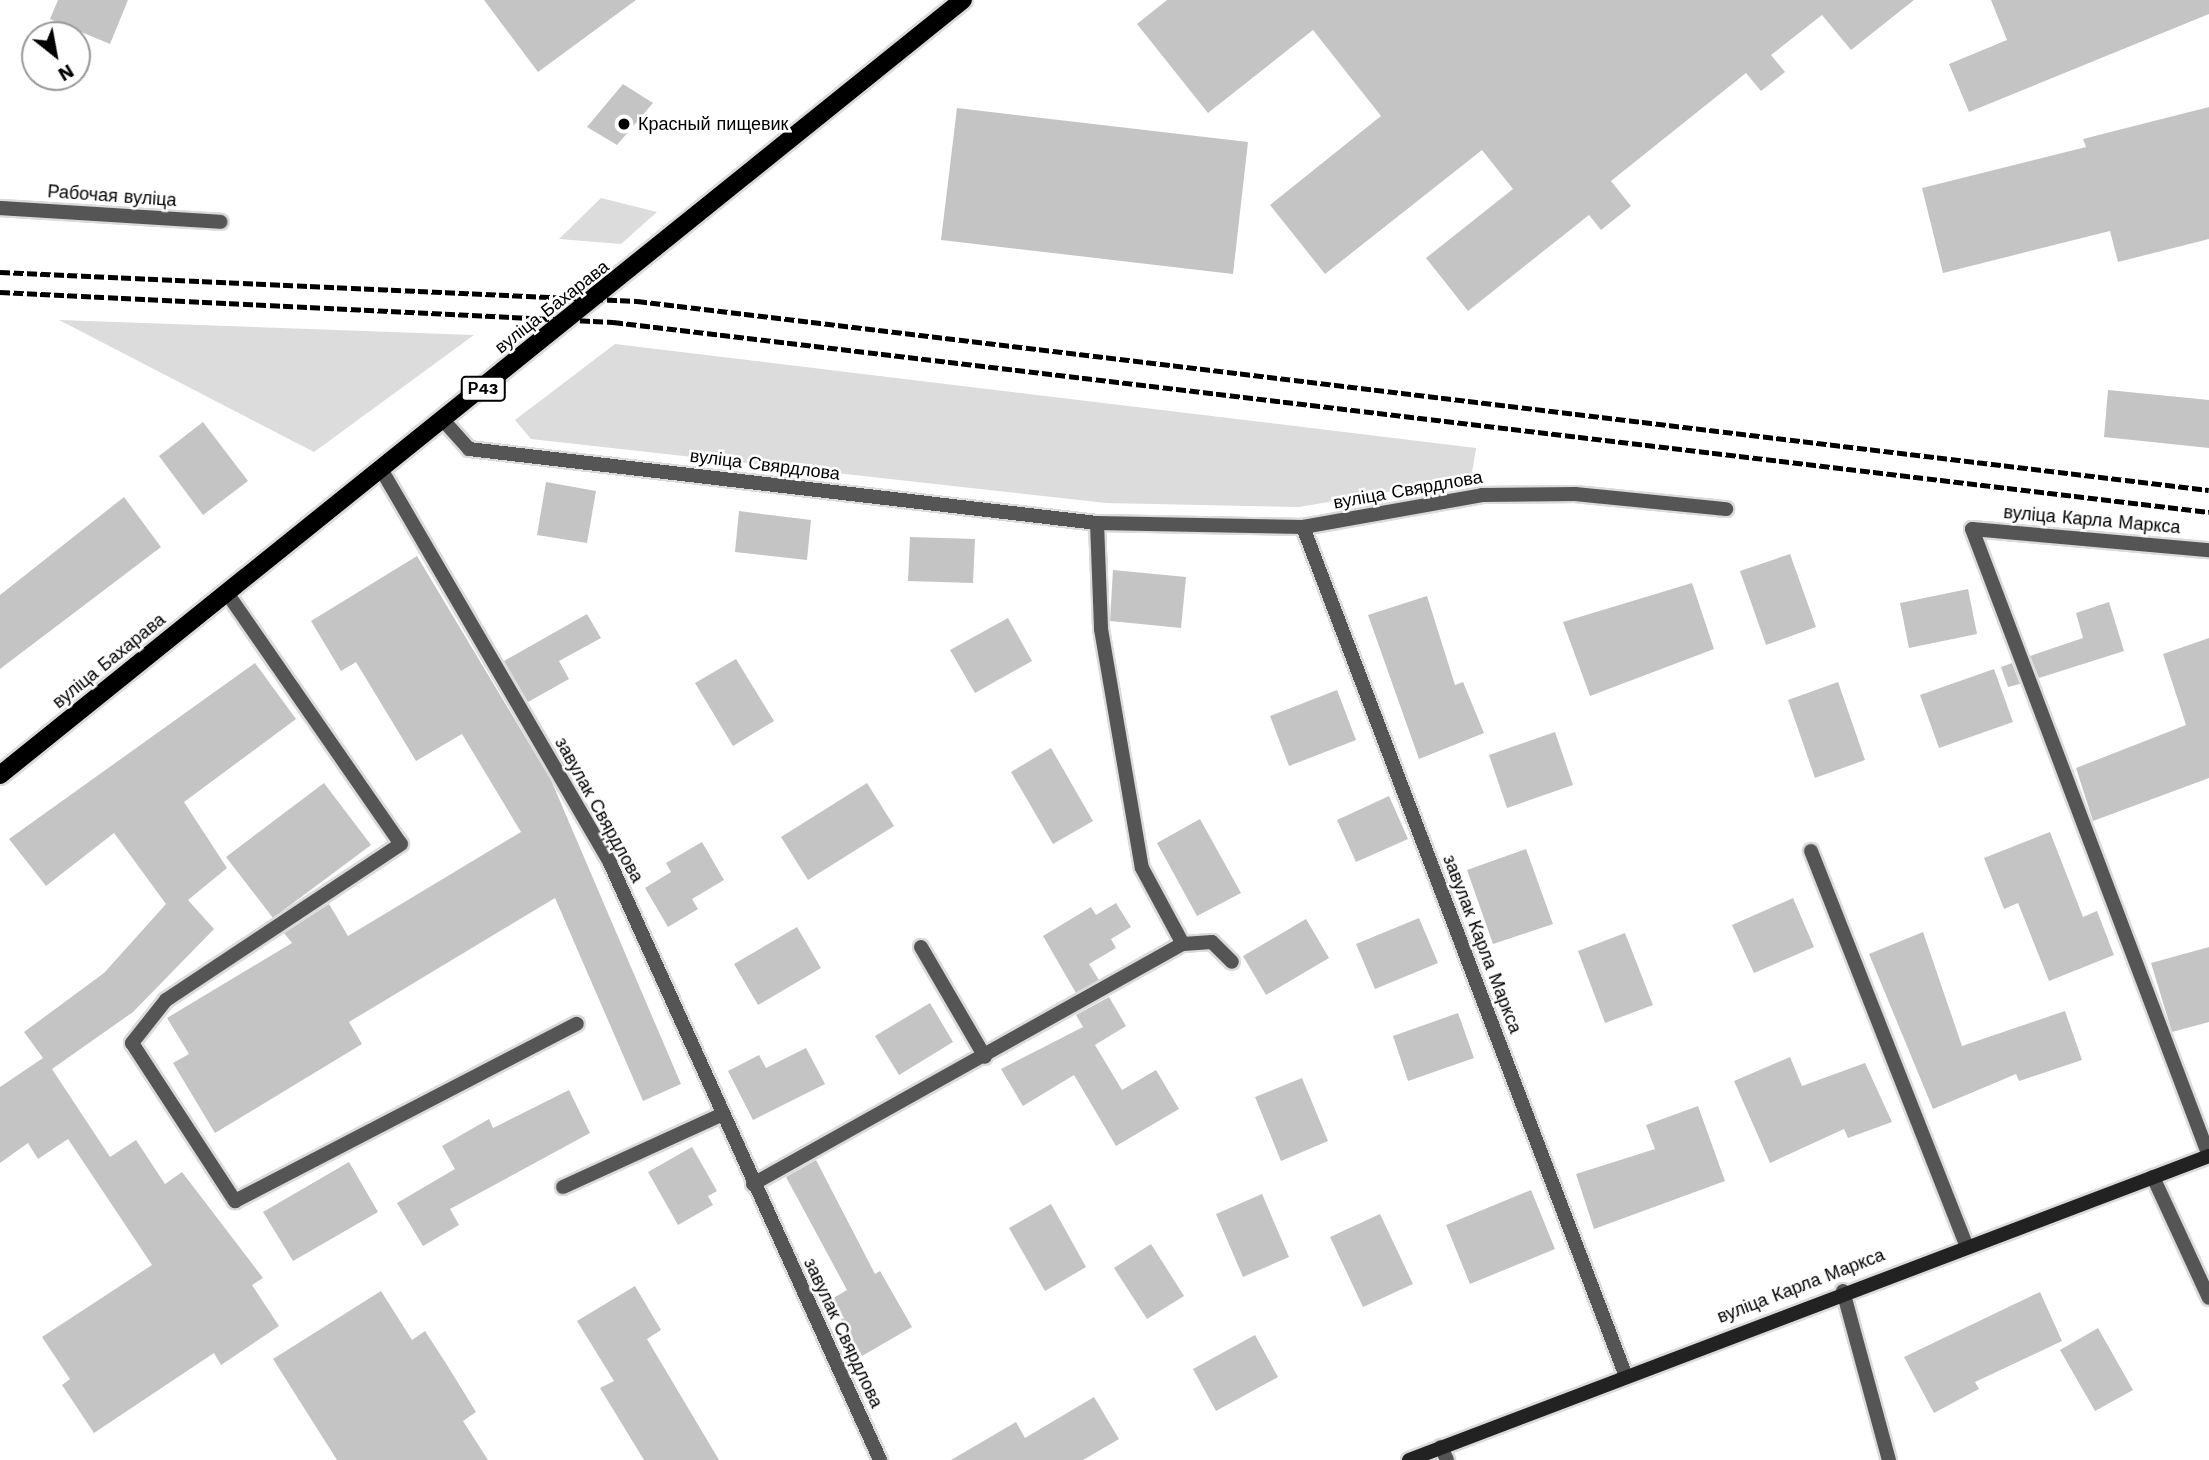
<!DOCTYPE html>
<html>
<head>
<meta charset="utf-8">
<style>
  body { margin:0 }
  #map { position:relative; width:2209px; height:1460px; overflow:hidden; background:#fff; font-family:"Work Sans",sans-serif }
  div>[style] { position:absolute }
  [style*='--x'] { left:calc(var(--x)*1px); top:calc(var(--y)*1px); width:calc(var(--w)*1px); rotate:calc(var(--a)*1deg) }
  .green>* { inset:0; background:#dcdcdc }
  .building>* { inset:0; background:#c4c4c4 }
  .roads { filter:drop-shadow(2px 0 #dbdbdb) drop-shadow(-2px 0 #dbdbdb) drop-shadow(0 2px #dbdbdb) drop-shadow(0 -2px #dbdbdb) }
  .lane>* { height:14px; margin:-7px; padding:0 7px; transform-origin:7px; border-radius:7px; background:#555 }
  .street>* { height:14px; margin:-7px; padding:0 7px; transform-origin:7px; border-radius:7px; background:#555 }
  .secondary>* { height:14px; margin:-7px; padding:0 7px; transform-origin:7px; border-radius:7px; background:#222 }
  .primary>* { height:18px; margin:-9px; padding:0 9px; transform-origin:9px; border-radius:9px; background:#000 }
  .rail>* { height:5px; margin-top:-2.5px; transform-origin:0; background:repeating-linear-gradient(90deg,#000 0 10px,transparent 0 13.5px) }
  .dots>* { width:19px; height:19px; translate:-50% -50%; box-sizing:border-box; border:4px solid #fff; border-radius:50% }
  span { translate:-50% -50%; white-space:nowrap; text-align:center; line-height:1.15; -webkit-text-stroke:5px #fff; paint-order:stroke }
  .shield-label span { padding:2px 5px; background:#fff; border:2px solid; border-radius:5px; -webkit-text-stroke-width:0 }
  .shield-label { font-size:16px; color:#000; font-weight:700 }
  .poi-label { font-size:18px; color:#000 }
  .left { translate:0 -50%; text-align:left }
  .street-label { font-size:18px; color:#000 }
  .north { position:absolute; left:21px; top:21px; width:70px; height:70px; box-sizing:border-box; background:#fff; border:2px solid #999; border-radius:50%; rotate:149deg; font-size:19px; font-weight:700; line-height:28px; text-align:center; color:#000 }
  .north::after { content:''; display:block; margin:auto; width:24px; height:32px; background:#000; clip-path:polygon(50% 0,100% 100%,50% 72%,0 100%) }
</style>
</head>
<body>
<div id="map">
  <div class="green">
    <i style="clip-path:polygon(601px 198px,657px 212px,621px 244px,559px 239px)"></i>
    <i style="clip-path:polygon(59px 320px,474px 335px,314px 452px)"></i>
    <i style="clip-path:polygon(615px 344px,1476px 448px,1476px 449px,1471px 478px,1299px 507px,1106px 503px,531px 439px,515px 420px)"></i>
  </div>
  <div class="building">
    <i style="clip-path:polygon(58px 0,128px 0,110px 44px,50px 19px)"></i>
    <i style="clip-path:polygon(484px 0,636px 0,538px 72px)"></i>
    <i style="clip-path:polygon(1167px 0,1914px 0,1851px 50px,1822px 15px,1771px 55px,1785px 72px,1761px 91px,1746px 73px,1611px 181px,1631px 206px,1601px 230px,1589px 215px,1468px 311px,1426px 258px,1513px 189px,1482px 150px,1325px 274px,1270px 205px,1381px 116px,1313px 30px,1208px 113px,1137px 24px)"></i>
    <i style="clip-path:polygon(1991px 0,2209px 0,2209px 14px,1969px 112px,1949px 64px,2007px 40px)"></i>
    <i style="clip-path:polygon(623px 84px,653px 103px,617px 145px,587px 127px)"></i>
    <i style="clip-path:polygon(2209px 107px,2209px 239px,2118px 262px,2110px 231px,1943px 273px,1922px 188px,2086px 147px,2083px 139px)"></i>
    <i style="clip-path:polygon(957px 108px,1248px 142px,1233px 274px,941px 240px)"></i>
    <i style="clip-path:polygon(2108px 390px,2209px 400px,2209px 448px,2104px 437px)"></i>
    <i style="clip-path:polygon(203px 422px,248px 481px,203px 515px,159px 456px)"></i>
    <i style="clip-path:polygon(546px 482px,596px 491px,587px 543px,537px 535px)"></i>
    <i style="clip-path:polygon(124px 497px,161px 547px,0 669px,0 595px)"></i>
    <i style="clip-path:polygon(739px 511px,811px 520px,807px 560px,735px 552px)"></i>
    <i style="clip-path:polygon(910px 537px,975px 539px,973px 583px,908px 581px)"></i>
    <i style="clip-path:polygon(1790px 554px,1816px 627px,1766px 645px,1740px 571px)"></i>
    <i style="clip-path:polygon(417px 556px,551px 780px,681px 1084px,643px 1101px,555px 898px,349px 1022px,362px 1044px,215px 1133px,173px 1063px,189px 1054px,167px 1018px,292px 943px,284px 933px,329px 904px,348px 936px,521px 832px,462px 734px,416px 761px,356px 662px,341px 671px,311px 621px)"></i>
    <i style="clip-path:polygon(1113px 570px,1186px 577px,1181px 628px,1110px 621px)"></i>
    <i style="clip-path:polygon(1692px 583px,1714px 649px,1590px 696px,1563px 622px)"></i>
    <i style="clip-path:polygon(1968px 589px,1977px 634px,1909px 648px,1900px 603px)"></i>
    <i style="clip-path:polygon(1427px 596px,1455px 685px,1463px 682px,1484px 733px,1419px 759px,1368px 615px)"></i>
    <i style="clip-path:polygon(2109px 602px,2124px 651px,2039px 678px,2030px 656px,2083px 638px,2076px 613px)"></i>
    <i style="clip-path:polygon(587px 614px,601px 638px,559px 661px,569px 679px,528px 702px,504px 661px)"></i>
    <i style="clip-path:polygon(1008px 618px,1032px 661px,975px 693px,950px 650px)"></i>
    <i style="clip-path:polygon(2209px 638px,2209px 778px,2093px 821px,2076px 768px,2186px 725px,2163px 654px)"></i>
    <i style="clip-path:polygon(736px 659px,774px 721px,733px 746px,695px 683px)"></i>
    <i style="clip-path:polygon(255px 663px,296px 719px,184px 802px,227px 868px,188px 900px,214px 929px,133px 1012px,52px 1069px,110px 1157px,136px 1140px,165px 1184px,182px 1172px,263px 1278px,252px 1285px,279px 1326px,221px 1365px,214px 1353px,94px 1433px,62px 1385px,70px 1379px,42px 1337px,152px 1265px,68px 1139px,38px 1159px,28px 1143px,0 1163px,0 1087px,43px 1058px,24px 1032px,104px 973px,166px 904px,114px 833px,46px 886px,9px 839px)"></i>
    <i style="clip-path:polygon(2012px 663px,2020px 684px,2008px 687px,2001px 667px)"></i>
    <i style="clip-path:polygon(1994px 669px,2013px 722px,1939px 748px,1920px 695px)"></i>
    <i style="clip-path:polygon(1838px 682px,1865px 760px,1815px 778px,1788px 700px)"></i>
    <i style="clip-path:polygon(1337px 690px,1356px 740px,1289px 766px,1270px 716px)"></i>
    <i style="clip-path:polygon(1555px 732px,1573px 785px,1507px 808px,1489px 755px)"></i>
    <i style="clip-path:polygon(1051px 748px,1093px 821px,1053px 844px,1011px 772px)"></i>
    <i style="clip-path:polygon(324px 783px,371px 845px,273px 918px,226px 857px)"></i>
    <i style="clip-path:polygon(867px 783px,894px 826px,808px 880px,781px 837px)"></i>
    <i style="clip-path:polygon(1389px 796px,1408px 839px,1356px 862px,1337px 820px)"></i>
    <i style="clip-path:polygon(1200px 819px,1241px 893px,1197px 916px,1157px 843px)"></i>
    <i style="clip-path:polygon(2050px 832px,2083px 917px,2097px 911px,2114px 955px,2049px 981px,2018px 903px,2004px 909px,1984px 858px)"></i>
    <i style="clip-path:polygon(702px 842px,724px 880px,692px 899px,698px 909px,668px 927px,645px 888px,671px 872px,666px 863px)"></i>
    <i style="clip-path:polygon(1526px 849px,1553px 924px,1493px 944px,1467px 870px)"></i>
    <i style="clip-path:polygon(1793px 898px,1814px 947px,1754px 973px,1732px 925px)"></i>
    <i style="clip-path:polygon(1116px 903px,1131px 927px,1111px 939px,1116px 948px,1089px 964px,1099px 980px,1076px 993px,1043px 936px,1091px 907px,1096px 915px)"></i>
    <i style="clip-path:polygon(1419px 918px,1438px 963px,1375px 989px,1356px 944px)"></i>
    <i style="clip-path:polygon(1306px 919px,1329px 958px,1266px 995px,1243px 956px)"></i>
    <i style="clip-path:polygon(797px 927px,821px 968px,758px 1005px,734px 964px)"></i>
    <i style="clip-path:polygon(1923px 932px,1962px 1046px,2065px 1011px,2082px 1060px,2019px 1081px,2016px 1074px,1933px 1109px,1869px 954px)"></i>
    <i style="clip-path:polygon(1625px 933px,1653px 1005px,1605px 1023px,1578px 951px)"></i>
    <i style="clip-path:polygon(2209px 947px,2209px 1022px,2172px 1032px,2151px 963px)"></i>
    <i style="clip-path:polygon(1109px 997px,1126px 1026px,1095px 1045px,1122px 1090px,1156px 1070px,1179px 1109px,1116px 1146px,1074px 1075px,1023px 1106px,1001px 1069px,1083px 1027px,1076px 1015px)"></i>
    <i style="clip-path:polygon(930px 1003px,953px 1042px,899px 1075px,875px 1036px)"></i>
    <i style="clip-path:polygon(1458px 1013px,1474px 1058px,1408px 1081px,1393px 1036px)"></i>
    <i style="clip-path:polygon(806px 1048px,825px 1084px,753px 1120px,728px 1071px,759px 1055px,766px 1068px)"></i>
    <i style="clip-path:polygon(1790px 1057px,1802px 1086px,1865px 1063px,1892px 1122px,1848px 1138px,1844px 1129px,1770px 1163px,1734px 1081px)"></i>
    <i style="clip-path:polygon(1302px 1078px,1328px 1141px,1281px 1161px,1255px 1097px)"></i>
    <i style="clip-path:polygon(569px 1090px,590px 1133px,450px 1209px,459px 1225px,423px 1246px,397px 1203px,455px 1169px,442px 1146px,489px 1119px,493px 1128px)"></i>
    <i style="clip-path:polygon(1698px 1106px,1725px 1181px,1594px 1229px,1576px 1174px,1655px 1149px,1646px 1125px)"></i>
    <i style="clip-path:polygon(692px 1147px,717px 1191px,708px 1196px,713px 1205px,678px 1225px,648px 1172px)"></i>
    <i style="clip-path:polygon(816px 1160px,875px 1274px,880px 1271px,912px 1327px,862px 1356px,830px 1300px,847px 1290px,786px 1177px)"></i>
    <i style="clip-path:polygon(349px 1162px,378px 1212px,293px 1261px,263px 1212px)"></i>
    <i style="clip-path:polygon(1531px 1190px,1555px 1249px,1470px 1284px,1446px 1225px)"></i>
    <i style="clip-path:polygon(1262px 1194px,1289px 1257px,1243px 1277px,1216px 1214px)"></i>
    <i style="clip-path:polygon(1051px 1204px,1086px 1267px,1045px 1291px,1009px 1228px)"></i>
    <i style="clip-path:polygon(1380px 1214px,1413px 1284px,1363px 1307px,1330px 1237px)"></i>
    <i style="clip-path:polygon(1151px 1244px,1184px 1296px,1147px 1319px,1114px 1268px)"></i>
    <i style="clip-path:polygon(635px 1286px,661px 1330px,647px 1339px,719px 1460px,644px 1460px,600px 1388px,614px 1381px,577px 1321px)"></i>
    <i style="clip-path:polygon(381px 1291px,412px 1340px,425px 1331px,447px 1365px,476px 1412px,463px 1421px,488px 1460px,337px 1460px,273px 1359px)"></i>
    <i style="clip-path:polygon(2040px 1292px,2062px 1341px,1975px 1382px,1979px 1389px,1934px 1413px,1904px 1357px)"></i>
    <i style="clip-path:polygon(2098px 1328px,2133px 1390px,2095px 1411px,2060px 1350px)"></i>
    <i style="clip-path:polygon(1255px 1335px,1278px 1377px,1216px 1411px,1193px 1369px)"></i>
    <i style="clip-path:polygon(1094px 1397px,1119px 1439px,1083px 1460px,951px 1460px,1016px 1422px,1025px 1438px)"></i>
  </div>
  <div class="roads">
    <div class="lane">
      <i style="--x:1972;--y:529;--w:670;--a:69.29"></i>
      <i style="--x:227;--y:593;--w:305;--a:55.3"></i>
      <i style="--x:401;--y:844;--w:282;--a:146.4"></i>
      <i style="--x:166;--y:1000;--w:55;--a:128.3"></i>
      <i style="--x:132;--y:1043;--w:189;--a:56.9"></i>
      <i style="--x:235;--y:1201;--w:385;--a:-27.4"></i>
      <i style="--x:1811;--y:851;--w:423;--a:68.5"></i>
      <i style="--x:563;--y:1187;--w:174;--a:-24.5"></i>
      <i style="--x:1441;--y:1447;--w:14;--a:65"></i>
    </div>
    <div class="street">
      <i style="--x:0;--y:208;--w:221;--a:3.6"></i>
      <i style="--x:442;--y:419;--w:40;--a:48"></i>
      <i style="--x:469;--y:449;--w:632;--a:6.72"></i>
      <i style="--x:1097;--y:523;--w:206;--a:1.1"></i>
      <i style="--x:1303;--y:527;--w:182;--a:-10.1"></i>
      <i style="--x:1482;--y:495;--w:93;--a:-0.6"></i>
      <i style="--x:1575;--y:494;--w:152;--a:5.7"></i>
      <i style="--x:381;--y:469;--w:456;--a:59.8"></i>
      <i style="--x:610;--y:863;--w:655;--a:65.66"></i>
      <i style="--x:1097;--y:523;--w:106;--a:87.8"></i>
      <i style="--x:1101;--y:629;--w:242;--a:80.3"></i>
      <i style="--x:1142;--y:868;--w:86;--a:61.7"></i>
      <i style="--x:1303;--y:527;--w:906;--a:69.18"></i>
      <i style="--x:1972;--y:529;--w:238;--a:5.1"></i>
      <i style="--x:921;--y:947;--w:127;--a:59.8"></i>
      <i style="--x:2153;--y:1177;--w:133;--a:65.2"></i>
      <i style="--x:753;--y:1184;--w:492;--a:-29.2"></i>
      <i style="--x:1183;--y:944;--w:29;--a:-4"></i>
      <i style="--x:1212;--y:942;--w:28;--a:45"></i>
      <i style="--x:1843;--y:1291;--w:175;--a:74.8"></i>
    </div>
    <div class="secondary">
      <i style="--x:1409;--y:1460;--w:856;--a:-20.81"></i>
    </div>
    <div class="primary">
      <i style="--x:0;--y:775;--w:1236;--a:-38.83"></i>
    </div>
  </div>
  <div class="rail">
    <i style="--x:0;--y:272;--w:638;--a:2.61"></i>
    <i style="--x:637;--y:301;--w:1583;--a:6.86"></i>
    <i style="--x:0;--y:292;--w:614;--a:2.8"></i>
    <i style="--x:613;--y:322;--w:1607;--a:6.79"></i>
  </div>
  <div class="dots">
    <i style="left:624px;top:124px;background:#000"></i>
  </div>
  <div class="shield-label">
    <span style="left:483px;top:389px">Р43</span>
  </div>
  <div class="poi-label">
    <span class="left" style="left:638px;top:124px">Красный пищевик</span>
  </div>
  <div class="street-label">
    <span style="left:112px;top:196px;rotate:4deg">Рабочая вуліца</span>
    <span style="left:552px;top:307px;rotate:-38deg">вуліца Бахарава</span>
    <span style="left:765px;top:465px;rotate:7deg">вуліца Свярдлова</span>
    <span style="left:1408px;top:490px;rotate:-10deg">вуліца Свярдлова</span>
    <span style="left:2092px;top:520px;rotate:5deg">вуліца Карла Маркса</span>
    <span style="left:109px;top:661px;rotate:-39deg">вуліца Бахарава</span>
    <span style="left:599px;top:810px;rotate:61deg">завулак Свярдлова</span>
    <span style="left:1482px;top:944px;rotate:69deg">завулак Карла Маркса</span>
    <span style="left:1801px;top:1286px;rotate:-21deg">вуліца Карла Маркса</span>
    <span style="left:843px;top:1333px;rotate:65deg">завулак Свярдлова</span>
  </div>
  <div class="north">N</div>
</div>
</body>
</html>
